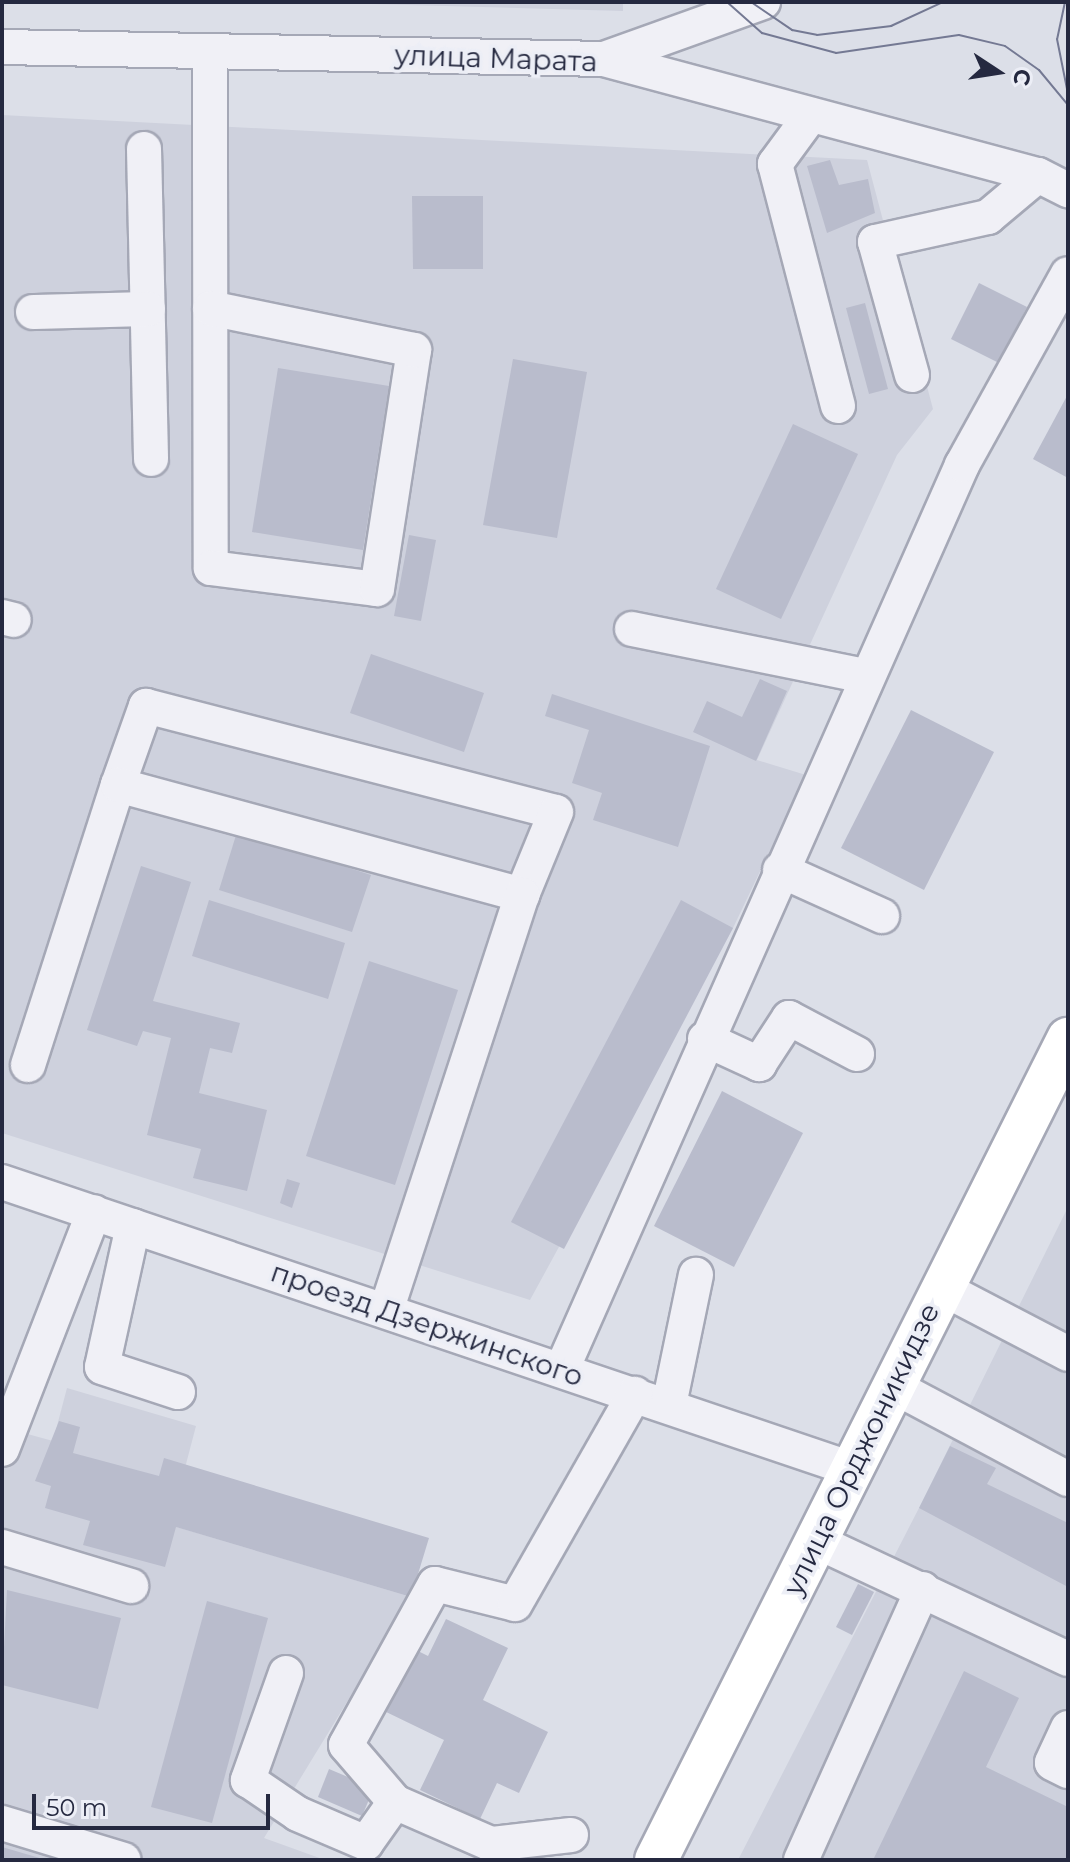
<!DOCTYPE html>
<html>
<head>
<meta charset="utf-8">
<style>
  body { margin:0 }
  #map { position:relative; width:1070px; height:1862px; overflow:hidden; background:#dcdfe8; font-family:Montserrat,sans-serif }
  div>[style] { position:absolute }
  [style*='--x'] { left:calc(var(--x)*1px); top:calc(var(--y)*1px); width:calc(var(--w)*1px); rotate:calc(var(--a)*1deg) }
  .built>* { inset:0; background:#ced1dd }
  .building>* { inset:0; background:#b9bccc }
  .roads { filter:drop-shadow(2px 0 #a5a8b6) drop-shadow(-2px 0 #a5a8b6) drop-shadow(0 2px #a5a8b6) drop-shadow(0 -2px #a5a8b6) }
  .minor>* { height:34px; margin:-17px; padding:0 17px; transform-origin:17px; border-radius:17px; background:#f0f0f6 }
  .major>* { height:42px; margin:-21px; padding:0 21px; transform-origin:21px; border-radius:21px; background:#fff }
  .tram>* { height:2px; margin:-1px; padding:0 1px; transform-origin:1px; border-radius:1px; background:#747993 }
  span { translate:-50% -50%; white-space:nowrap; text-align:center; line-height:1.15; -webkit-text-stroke:7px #eceef6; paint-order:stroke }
  .street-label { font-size:28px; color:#252940 }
  .frame { position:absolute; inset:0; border:4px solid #252940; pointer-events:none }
  .north { position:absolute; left:958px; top:32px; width:80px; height:80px; -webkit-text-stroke:6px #eceef6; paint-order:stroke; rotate:102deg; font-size:22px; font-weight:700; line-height:32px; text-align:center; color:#252940 }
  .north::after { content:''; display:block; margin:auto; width:28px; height:36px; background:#252940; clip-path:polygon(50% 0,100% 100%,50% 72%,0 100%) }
  .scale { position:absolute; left:32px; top:1794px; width:238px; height:36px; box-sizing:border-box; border:4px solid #252940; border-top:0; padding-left:10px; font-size:24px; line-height:28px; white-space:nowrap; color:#252940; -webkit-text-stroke:6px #eceef6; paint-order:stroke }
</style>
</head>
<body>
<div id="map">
  <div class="built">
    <i style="clip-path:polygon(298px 2px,623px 2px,623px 11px)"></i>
    <i style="clip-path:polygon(2px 115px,867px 160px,933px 409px,897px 455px,757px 760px,806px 775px,733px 928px,530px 1300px,2px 1133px)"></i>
    <i style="clip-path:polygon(1068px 1207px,1068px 1860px,738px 1860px,919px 1508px)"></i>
    <i style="clip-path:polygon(67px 1388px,196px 1426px,170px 1525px,411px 1597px,264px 1838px,325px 1860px,2px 1860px,2px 1427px,53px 1441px)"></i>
  </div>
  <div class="building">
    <i style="clip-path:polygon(830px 160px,839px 185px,868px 179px,875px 213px,827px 233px,807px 166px)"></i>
    <i style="clip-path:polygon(412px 196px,483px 196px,483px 269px,413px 269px)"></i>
    <i style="clip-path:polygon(979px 283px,1027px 307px,999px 363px,951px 339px)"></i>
    <i style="clip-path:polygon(865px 303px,888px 389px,869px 394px,846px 308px)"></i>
    <i style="clip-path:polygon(513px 359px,587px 372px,557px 538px,483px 525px)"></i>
    <i style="clip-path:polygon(278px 368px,389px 386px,363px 550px,252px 532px)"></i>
    <i style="clip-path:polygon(1068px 394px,1068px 478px,1033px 459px)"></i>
    <i style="clip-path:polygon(793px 424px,858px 454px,781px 619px,716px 589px)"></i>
    <i style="clip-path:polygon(409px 535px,436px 540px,421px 621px,394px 616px)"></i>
    <i style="clip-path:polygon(371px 654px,484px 693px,464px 752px,350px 713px)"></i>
    <i style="clip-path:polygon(760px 679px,787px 691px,756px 761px,693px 732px,707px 701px,742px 717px)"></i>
    <i style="clip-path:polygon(552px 694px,710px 746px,678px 847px,593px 820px,602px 793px,572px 783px,589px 730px,545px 716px)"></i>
    <i style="clip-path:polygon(911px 710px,994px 752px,924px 890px,841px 848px)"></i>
    <i style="clip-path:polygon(237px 832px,371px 875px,352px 932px,219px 890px)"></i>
    <i style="clip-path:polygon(141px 866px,191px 882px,153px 1001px,240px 1023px,232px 1053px,210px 1048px,199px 1093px,267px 1110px,247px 1191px,193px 1178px,201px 1149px,147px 1135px,171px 1038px,143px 1031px,137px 1046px,87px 1030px)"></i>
    <i style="clip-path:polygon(209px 900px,345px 943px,328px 999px,192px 956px)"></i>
    <i style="clip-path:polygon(681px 900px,733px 928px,564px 1249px,511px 1222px)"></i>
    <i style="clip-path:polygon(369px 961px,458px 990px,395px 1185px,306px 1156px)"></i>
    <i style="clip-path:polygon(722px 1091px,803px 1133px,734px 1267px,654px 1226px)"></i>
    <i style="clip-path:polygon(287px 1179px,300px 1183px,292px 1208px,280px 1203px)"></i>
    <i style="clip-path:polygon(59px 1421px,80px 1427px,73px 1453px,159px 1476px,164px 1458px,429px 1538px,411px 1597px,176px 1527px,165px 1567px,83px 1545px,90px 1521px,45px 1508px,51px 1486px,35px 1481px)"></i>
    <i style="clip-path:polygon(950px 1446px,996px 1468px,987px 1484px,1068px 1523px,1068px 1587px,919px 1508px)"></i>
    <i style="clip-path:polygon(858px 1584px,874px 1592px,852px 1635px,836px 1627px)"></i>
    <i style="clip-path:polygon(7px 1590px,121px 1618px,98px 1709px,2px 1685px)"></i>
    <i style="clip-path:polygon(207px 1601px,268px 1618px,212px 1823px,151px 1807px)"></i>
    <i style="clip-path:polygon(446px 1619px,508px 1648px,483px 1700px,548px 1732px,519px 1793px,497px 1783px,480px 1819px,420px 1790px,444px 1740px,380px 1709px,410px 1647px,428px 1656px)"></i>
    <i style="clip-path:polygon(964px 1671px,1019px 1698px,986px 1767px,1068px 1807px,1068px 1860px,873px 1860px)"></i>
    <i style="clip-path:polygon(329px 1769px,374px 1788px,362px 1816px,318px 1797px)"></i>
    <i style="clip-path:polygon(2px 1847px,43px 1859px,43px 1860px,2px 1860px)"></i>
  </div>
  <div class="roads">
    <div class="minor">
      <i style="--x:2;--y:47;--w:602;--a:1.14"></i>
      <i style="--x:604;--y:59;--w:449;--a:15"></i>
      <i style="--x:1038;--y:175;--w:34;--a:27"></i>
      <i style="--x:210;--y:51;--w:113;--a:90"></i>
      <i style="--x:210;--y:164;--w:404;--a:89.9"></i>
      <i style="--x:211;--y:568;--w:167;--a:7.2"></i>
      <i style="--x:377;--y:589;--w:242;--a:-81.2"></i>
      <i style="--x:414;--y:350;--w:208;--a:-168.4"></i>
      <i style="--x:604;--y:59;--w:169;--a:-19.7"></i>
      <i style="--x:811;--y:115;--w:61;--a:126.3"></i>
      <i style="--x:775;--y:164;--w:250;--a:75.4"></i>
      <i style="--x:144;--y:149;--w:310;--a:88.7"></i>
      <i style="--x:33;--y:312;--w:115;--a:-1.5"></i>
      <i style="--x:912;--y:375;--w:138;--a:-105.5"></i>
      <i style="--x:875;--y:242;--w:116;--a:-12.5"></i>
      <i style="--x:988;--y:217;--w:65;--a:-40"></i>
      <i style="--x:2;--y:617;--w:12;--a:14"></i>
      <i style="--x:632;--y:629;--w:239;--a:11.4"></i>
      <i style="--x:118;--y:785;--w:84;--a:-70.5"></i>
      <i style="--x:146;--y:706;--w:423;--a:14.5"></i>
      <i style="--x:556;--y:812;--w:90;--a:112.3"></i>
      <i style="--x:780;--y:870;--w:112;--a:24.3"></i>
      <i style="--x:705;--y:1039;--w:60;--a:24.8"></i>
      <i style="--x:759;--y:1064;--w:55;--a:-56.9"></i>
      <i style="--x:789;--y:1018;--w:77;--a:27.9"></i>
      <i style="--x:28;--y:1065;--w:294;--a:-72.2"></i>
      <i style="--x:118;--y:785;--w:419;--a:15.2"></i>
      <i style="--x:522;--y:895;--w:437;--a:108.1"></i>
      <i style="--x:2;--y:1182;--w:897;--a:18.66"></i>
      <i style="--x:133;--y:1226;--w:144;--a:102.4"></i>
      <i style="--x:102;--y:1367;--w:80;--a:18.2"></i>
      <i style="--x:942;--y:1288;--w:142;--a:27.6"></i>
      <i style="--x:562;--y:1369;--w:989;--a:-66.13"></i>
      <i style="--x:962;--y:465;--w:218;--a:-61"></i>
      <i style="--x:893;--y:1386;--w:198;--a:28"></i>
      <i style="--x:669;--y:1405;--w:133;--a:-78.3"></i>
      <i style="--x:2;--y:1449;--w:254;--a:-68.8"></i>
      <i style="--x:816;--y:1541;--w:278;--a:25.1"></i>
      <i style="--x:2;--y:1547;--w:135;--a:16.8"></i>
      <i style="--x:286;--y:1673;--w:114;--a:109.6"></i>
      <i style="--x:248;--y:1780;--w:60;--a:34.2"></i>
      <i style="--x:298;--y:1814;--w:74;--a:23.1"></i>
      <i style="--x:366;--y:1843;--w:50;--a:-54.7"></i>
      <i style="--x:1068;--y:1728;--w:38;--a:115"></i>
      <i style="--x:1052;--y:1763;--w:18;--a:27"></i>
      <i style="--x:2;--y:1823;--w:127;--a:16.9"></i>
      <i style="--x:571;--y:1835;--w:81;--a:173.6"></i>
      <i style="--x:491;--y:1844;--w:105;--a:-156.4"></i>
      <i style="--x:395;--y:1802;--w:75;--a:-130.7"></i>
      <i style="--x:346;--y:1745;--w:184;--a:-61.1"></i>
      <i style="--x:435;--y:1584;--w:82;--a:14"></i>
      <i style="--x:515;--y:1604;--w:242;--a:-60.3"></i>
      <i style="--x:801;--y:1860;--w:297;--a:-65.8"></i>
    </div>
    <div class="major">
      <i style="--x:656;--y:1860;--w:919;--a:-63.35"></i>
    </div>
  </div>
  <div class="tram">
    <i style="--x:727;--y:2;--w:47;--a:41.5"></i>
    <i style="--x:762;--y:33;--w:77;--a:15.1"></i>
    <i style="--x:836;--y:53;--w:124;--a:-8.3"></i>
    <i style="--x:959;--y:35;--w:47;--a:13.4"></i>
    <i style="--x:1005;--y:46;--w:42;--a:35.2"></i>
    <i style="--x:1039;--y:70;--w:45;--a:50.4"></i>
    <i style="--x:751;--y:2;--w:50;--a:34.3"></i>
    <i style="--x:792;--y:30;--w:25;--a:11"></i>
    <i style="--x:817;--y:35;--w:75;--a:-6.9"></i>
    <i style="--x:891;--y:26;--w:57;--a:-24.8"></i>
    <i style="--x:1065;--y:2;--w:38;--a:102"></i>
    <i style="--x:1057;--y:39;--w:56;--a:78.7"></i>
  </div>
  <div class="street-label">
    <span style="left:496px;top:58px;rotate:2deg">улица Марата</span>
    <span style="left:427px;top:1324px;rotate:19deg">проезд Дзержинского</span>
    <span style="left:861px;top:1449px;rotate:-64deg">улица Орджоникидзе</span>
  </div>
  <div class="frame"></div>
  <div class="north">С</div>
  <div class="scale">50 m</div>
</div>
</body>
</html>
